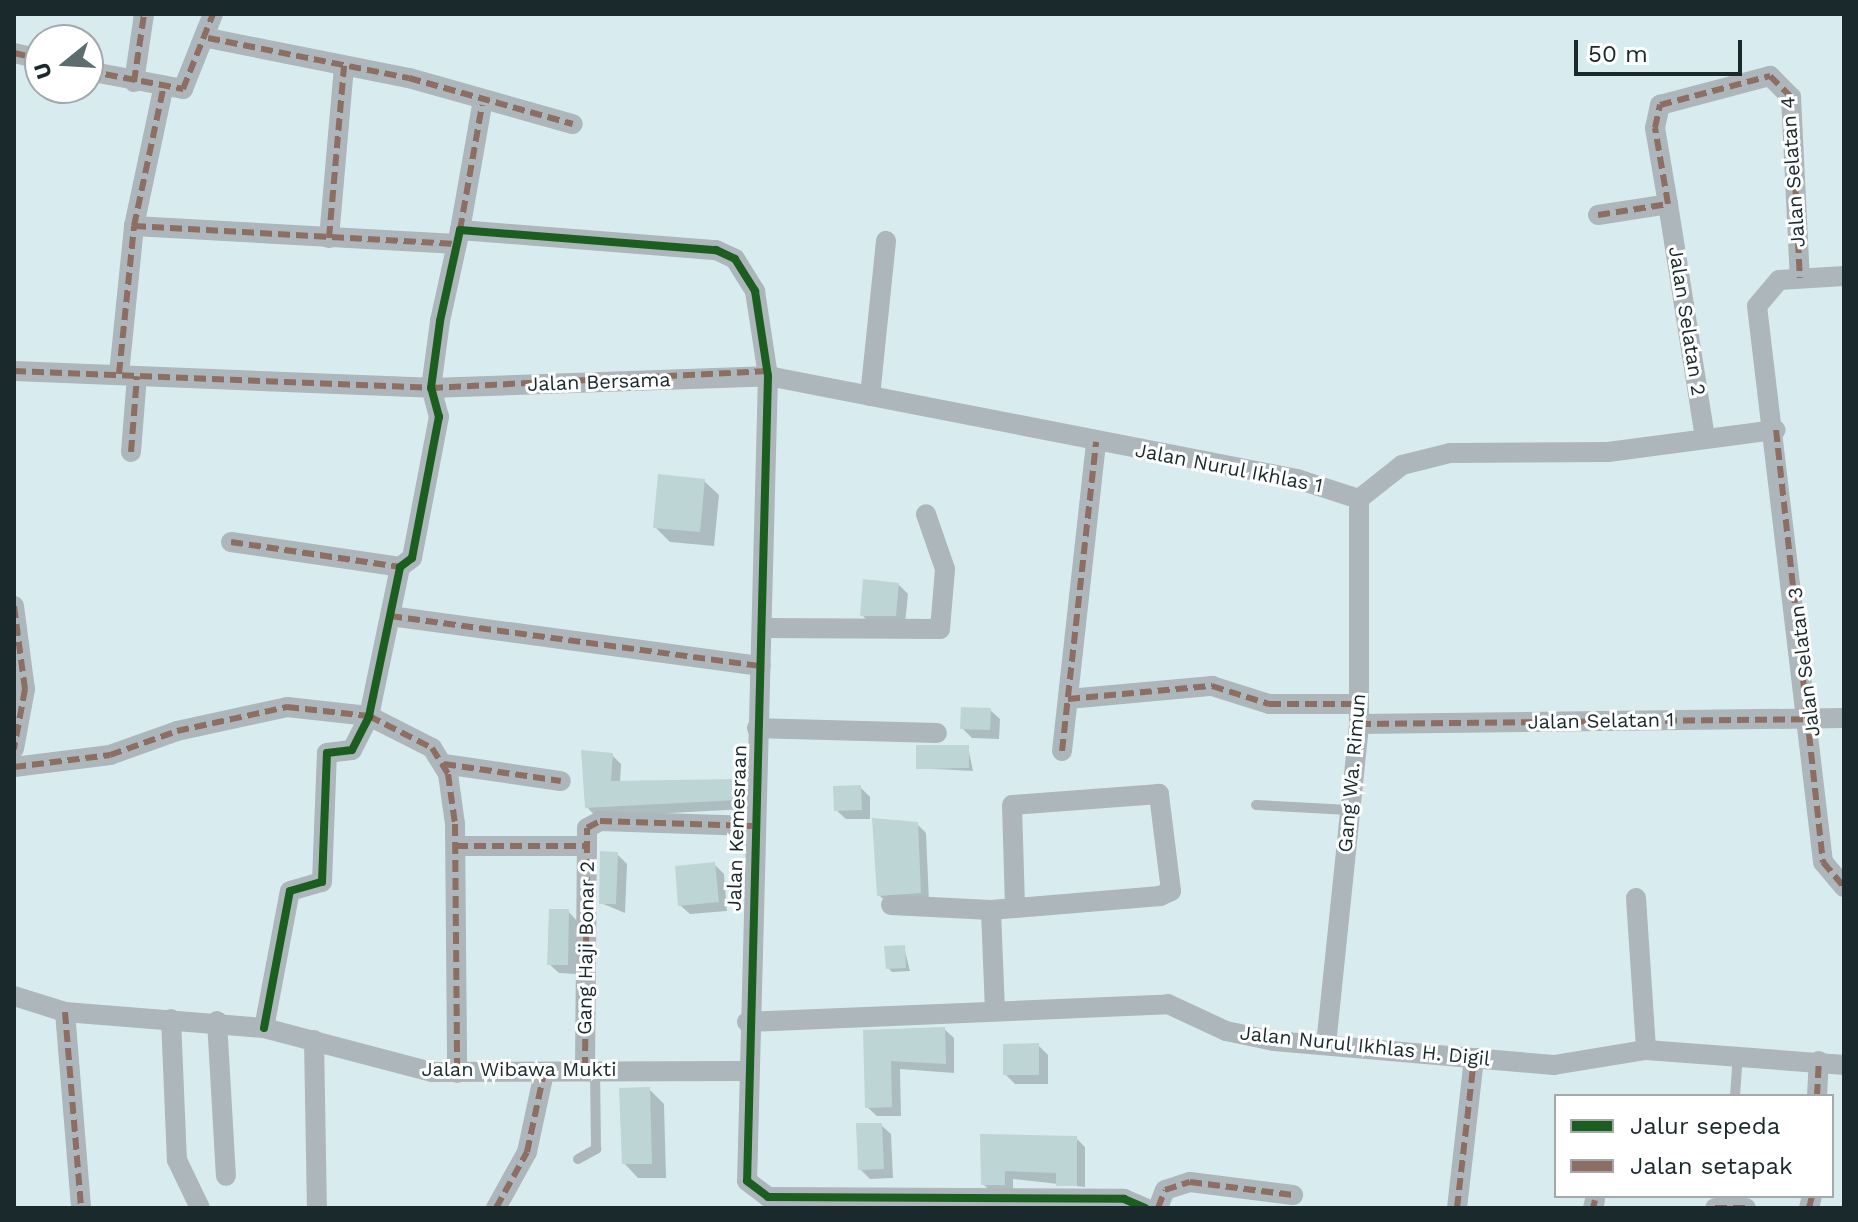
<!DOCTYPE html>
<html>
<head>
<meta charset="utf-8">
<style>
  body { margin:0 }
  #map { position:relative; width:1858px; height:1222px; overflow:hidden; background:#d8ecf0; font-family:"Work Sans",sans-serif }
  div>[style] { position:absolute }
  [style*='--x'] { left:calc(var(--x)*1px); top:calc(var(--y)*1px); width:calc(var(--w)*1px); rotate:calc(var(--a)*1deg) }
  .shadow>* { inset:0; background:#0003 }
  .building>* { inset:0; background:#bdd5d5 }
  .lane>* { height:10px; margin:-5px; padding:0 5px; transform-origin:5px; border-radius:5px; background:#acb6bb }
  .street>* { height:20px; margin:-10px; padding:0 10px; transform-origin:10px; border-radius:10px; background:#acb6bb }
  .quiet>* { height:6px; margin-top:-3px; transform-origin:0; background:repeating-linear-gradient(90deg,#8d6e63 0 12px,transparent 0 18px) }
  .cycleway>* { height:8px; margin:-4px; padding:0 4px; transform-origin:4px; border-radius:4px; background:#1b5e20 }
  span { translate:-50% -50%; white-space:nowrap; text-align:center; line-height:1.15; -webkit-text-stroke:6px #fff; paint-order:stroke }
  .street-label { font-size:20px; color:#1a292b }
  .frame { position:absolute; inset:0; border:16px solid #1a292b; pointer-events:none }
  .legend { position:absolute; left:1554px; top:1094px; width:280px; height:104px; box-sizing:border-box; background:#fff; border:2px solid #a3a9aa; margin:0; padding:10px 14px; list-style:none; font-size:24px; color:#1a292b }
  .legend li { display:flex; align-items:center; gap:16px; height:40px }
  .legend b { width:40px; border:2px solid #a3a9aa }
  .north { position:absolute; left:24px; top:24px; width:80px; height:80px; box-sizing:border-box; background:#fff; border:2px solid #a3a9aa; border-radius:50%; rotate:252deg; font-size:22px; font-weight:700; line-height:32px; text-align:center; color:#1a292b }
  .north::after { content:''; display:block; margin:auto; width:28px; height:36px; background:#5c6d70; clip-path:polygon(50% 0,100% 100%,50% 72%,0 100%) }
  .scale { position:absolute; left:1574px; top:40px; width:168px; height:36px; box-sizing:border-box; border:4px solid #1a292b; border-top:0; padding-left:10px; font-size:24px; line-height:28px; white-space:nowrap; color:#1a292b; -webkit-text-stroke:6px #fff; paint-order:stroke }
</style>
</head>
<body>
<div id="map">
  <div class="shadow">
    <i style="clip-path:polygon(704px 481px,719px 495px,714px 546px,670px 542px,655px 527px)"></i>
    <i style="clip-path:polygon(898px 584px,908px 594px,905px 624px,871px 624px,862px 615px)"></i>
    <i style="clip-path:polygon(990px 710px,1000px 719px,999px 739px,972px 738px,962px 728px)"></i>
    <i style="clip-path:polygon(968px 747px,973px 771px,918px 768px)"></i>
    <i style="clip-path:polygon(612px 755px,621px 764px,620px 783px,735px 781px,744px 790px,745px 809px,596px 817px,587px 807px)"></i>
    <i style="clip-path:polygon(860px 787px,870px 797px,870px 819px,846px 819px,836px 810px)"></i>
    <i style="clip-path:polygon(917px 824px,926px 833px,929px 902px,889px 905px,879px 895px)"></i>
    <i style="clip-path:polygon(617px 854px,627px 864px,625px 913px,601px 903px)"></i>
    <i style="clip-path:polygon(714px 864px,724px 874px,727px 911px,690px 914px,680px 905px)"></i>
    <i style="clip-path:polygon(568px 911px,577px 921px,576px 974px,559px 973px,549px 964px)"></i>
    <i style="clip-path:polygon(904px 947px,910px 971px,892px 972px,888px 968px)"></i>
    <i style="clip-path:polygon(944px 1029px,954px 1038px,954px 1073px,900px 1069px,901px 1116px,877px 1116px,867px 1107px,865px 1032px)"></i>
    <i style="clip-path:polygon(1038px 1045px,1048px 1055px,1048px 1084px,1015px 1084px,1005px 1074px)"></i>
    <i style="clip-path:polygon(649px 1089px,664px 1104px,666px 1178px,638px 1178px,624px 1163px)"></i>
    <i style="clip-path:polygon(881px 1125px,891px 1134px,893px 1178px,870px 1179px,860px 1169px)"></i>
    <i style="clip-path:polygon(982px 1136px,1076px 1138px,1085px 1147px,1085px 1187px,1013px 1179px,1013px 1193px,992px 1193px,983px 1184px)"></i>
  </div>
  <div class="building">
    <i style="clip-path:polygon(658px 474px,705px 479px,700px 532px,653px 528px)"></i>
    <i style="clip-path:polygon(863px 579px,899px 583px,896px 616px,860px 616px)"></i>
    <i style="clip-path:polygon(961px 707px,991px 708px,990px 730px,960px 729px)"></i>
    <i style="clip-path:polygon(916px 745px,969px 745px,969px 768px,916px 769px)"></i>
    <i style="clip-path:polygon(581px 750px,613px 753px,611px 781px,736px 779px,737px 800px,585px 808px)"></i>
    <i style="clip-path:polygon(861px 785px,862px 810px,834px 811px,833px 786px)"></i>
    <i style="clip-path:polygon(872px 818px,918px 822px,921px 893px,877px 896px)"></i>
    <i style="clip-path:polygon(600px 851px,618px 852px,616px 904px,599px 904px)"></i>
    <i style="clip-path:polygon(715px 862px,719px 902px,678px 906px,675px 866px)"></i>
    <i style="clip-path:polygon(549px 909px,569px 909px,568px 965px,547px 965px)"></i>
    <i style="clip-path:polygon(905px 945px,906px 968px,886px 969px,884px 946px)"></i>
    <i style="clip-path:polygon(945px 1027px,946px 1064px,891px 1061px,892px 1107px,865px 1108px,863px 1030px)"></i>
    <i style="clip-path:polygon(1039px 1043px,1039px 1075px,1003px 1075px,1003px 1044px)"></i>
    <i style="clip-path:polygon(650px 1087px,652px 1164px,622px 1164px,619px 1088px)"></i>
    <i style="clip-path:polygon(856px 1123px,882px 1123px,884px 1169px,858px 1170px)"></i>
    <i style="clip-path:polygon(980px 1134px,1077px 1136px,1077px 1186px,1056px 1186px,1056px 1173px,1005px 1171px,1005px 1185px,981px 1185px)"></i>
  </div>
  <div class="lane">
    <i style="--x:1256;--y:805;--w:93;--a:3.1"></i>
    <i style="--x:1735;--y:1096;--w:39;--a:-86"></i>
    <i style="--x:578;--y:1159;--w:21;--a:-29"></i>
    <i style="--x:596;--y:1149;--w:79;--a:-90.7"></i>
  </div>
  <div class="street">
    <i style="--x:208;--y:38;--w:205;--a:11.3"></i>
    <i style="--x:409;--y:78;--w:170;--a:15.7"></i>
    <i style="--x:14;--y:53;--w:27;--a:13"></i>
    <i style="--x:88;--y:71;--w:97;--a:10.7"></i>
    <i style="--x:183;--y:89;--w:81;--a:-68.2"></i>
    <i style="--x:134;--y:82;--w:69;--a:-81.6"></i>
    <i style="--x:1668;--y:204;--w:237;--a:81"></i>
    <i style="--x:1598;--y:215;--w:71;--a:-8.9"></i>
    <i style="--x:1668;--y:204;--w:77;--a:-99.7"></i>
    <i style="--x:1655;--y:128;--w:24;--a:-78"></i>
    <i style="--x:1660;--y:105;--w:114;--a:-14.8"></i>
    <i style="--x:1770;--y:76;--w:30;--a:45"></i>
    <i style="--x:1791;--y:97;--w:181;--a:87.2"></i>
    <i style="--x:134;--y:226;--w:323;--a:3.2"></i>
    <i style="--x:460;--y:230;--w:127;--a:-80"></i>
    <i style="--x:329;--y:238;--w:173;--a:-85"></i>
    <i style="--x:1844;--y:276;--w:65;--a:176.5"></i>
    <i style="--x:1779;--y:280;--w:34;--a:130"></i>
    <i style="--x:1757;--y:306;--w:560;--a:83.23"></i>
    <i style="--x:1823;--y:862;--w:33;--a:50"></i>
    <i style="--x:14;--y:371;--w:417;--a:2.3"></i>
    <i style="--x:431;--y:388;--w:337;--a:-2"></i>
    <i style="--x:768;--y:376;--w:539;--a:11.02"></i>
    <i style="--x:1297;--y:479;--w:65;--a:17.9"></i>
    <i style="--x:1359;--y:499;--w:55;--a:-38.3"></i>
    <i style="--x:1402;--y:465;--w:49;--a:-14"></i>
    <i style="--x:1450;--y:453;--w:158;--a:-0.4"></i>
    <i style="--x:1608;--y:452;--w:169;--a:-7.5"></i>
    <i style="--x:119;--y:374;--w:149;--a:-84.2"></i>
    <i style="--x:134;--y:226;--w:139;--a:-78"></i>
    <i style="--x:870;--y:396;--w:156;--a:-84.1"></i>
    <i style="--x:131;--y:452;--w:76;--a:-85.5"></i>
    <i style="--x:231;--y:542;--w:171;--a:8.4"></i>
    <i style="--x:14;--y:606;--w:84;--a:82.5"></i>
    <i style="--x:25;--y:689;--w:61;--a:100.4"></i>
    <i style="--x:390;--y:616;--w:374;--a:7.7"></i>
    <i style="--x:764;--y:628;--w:176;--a:0.3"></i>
    <i style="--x:940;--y:629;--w:60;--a:-85.2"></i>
    <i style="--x:945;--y:569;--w:58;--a:-109.1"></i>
    <i style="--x:1068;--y:699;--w:145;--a:-5.2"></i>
    <i style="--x:1212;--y:686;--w:60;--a:17.5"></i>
    <i style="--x:1269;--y:704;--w:90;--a:0"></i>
    <i style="--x:1359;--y:724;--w:485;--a:-0.7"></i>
    <i style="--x:757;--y:728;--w:180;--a:1.6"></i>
    <i style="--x:1062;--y:751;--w:311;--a:-83.7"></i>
    <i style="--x:444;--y:764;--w:118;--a:8.3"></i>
    <i style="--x:14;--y:767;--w:97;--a:-7.1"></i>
    <i style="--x:110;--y:755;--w:71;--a:-19.7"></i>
    <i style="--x:177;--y:731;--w:113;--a:-12.3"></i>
    <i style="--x:287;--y:707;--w:82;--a:6.3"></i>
    <i style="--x:369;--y:716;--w:71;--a:26.9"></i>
    <i style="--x:432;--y:748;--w:31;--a:58"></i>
    <i style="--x:448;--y:774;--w:50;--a:82"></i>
    <i style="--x:455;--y:824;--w:249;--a:89.5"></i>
    <i style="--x:456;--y:846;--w:131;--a:0"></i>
    <i style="--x:1636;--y:898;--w:152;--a:86.2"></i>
    <i style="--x:891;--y:905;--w:100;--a:2.9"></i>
    <i style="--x:14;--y:996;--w:53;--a:17.4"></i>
    <i style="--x:65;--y:1012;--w:200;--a:4.6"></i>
    <i style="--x:264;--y:1028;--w:174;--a:14.7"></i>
    <i style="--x:432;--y:1072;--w:313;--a:-0.2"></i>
    <i style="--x:995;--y:1011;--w:101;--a:-92.3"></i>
    <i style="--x:991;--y:910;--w:170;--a:-4.7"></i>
    <i style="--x:1160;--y:896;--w:12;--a:-24"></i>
    <i style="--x:1171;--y:891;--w:98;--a:-97.1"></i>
    <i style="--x:1159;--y:794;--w:147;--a:175.7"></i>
    <i style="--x:1012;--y:805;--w:103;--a:88.3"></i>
    <i style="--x:65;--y:1012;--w:197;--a:85.3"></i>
    <i style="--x:171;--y:1019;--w:141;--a:87.6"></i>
    <i style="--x:177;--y:1160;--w:53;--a:64.4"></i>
    <i style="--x:217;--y:1021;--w:155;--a:86.7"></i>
    <i style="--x:747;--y:1022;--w:421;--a:-2.4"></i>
    <i style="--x:1168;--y:1004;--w:64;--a:25"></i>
    <i style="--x:1226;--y:1031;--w:49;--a:11.8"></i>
    <i style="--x:1274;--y:1041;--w:281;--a:4.9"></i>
    <i style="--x:1554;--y:1065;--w:93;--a:-9.3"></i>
    <i style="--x:1646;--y:1050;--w:199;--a:4.3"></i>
    <i style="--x:264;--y:1028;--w:139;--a:-79.3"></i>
    <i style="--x:290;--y:891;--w:33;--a:-16"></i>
    <i style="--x:322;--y:882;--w:129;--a:-87.8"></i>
    <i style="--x:327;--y:753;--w:25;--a:-7"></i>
    <i style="--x:352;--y:750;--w:38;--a:-63"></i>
    <i style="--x:369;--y:716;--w:152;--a:-78.2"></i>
    <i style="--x:400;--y:567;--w:15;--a:-37"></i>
    <i style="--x:412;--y:558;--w:144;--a:-79.2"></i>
    <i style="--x:439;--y:417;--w:30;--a:-105"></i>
    <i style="--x:431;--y:388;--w:68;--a:-82.3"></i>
    <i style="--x:440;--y:321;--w:93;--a:-77.6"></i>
    <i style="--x:460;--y:230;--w:257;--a:4.5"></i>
    <i style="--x:716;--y:250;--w:21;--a:25"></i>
    <i style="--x:735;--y:259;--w:38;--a:58"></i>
    <i style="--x:755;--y:291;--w:86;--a:81.3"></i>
    <i style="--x:768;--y:376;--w:805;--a:91.49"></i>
    <i style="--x:747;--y:1181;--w:26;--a:37"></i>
    <i style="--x:768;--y:1197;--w:356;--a:0.3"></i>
    <i style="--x:1124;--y:1199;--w:23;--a:23"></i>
    <i style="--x:314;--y:1040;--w:168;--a:89"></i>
    <i style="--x:1326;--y:1045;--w:323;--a:-84.1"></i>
    <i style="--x:1359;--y:724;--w:225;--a:-90"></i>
    <i style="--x:585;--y:1069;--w:241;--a:-89.5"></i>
    <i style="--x:587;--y:828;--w:15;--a:-28"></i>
    <i style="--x:600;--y:821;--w:152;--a:1.9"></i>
    <i style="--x:1817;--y:1096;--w:35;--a:-87"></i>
    <i style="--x:496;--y:1208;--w:64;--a:-61"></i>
    <i style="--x:527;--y:1152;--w:81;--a:-77.9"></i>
    <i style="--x:1158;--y:1208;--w:19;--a:-69"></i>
    <i style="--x:1165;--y:1190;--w:26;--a:-18"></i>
    <i style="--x:1190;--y:1182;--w:104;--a:7.2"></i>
    <i style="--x:1457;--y:1208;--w:151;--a:-83.5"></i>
    <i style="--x:1593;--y:1208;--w:8;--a:-76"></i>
    <i style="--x:1715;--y:1208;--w:31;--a:0"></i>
    <i style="--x:1809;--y:1208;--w:12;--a:-76"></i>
  </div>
  <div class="quiet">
    <i style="--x:208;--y:38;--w:205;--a:11.3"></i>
    <i style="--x:409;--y:78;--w:170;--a:15.7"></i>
    <i style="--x:14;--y:53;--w:27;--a:13"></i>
    <i style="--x:88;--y:71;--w:97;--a:10.7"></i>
    <i style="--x:183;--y:89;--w:81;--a:-68.2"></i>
    <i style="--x:134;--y:82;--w:69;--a:-81.6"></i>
    <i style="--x:1598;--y:215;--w:71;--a:-8.9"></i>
    <i style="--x:1668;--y:204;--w:77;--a:-99.7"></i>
    <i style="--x:1655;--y:128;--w:24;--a:-78"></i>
    <i style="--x:1660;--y:105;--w:114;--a:-14.8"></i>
    <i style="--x:1770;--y:76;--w:30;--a:45"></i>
    <i style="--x:1791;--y:97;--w:181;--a:87.2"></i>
    <i style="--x:134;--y:226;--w:323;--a:3.2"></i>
    <i style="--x:460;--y:230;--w:127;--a:-80"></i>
    <i style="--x:329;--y:238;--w:173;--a:-85"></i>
    <i style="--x:14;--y:371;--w:417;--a:2.3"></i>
    <i style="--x:431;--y:388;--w:336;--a:-2.9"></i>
    <i style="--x:119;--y:374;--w:149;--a:-84.2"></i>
    <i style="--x:134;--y:226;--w:139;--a:-78"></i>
    <i style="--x:1776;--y:430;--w:435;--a:83.8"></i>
    <i style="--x:1823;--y:862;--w:33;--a:50"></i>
    <i style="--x:131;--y:452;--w:76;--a:-85.5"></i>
    <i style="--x:231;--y:542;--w:171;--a:8.4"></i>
    <i style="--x:14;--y:606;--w:84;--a:82.5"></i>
    <i style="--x:25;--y:689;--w:61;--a:100.4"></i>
    <i style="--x:390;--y:616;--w:374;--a:7.7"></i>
    <i style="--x:1068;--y:699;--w:145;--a:-5.2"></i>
    <i style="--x:1212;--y:686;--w:60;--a:17.5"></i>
    <i style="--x:1269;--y:704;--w:90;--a:0"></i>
    <i style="--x:1359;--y:724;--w:452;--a:-0.6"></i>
    <i style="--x:1062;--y:751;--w:311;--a:-83.7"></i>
    <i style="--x:444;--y:764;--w:118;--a:8.3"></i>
    <i style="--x:14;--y:767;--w:97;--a:-7.1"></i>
    <i style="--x:110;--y:755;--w:71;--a:-19.7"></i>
    <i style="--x:177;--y:731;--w:113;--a:-12.3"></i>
    <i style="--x:287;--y:707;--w:82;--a:6.3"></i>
    <i style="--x:369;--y:716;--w:71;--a:26.9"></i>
    <i style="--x:432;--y:748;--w:31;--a:58"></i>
    <i style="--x:448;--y:774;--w:50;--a:82"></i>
    <i style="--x:455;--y:824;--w:249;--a:89.5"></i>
    <i style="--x:456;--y:846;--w:131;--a:0"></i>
    <i style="--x:65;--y:1012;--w:197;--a:85.3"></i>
    <i style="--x:585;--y:1069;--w:241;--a:-89.5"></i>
    <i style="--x:587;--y:828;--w:15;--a:-28"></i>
    <i style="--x:600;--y:821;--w:152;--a:1.9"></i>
    <i style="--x:1817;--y:1096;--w:35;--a:-87"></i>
    <i style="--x:496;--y:1208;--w:64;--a:-61"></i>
    <i style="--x:527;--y:1152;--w:81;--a:-77.9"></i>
    <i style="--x:1158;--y:1208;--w:19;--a:-69"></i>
    <i style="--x:1165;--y:1190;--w:26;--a:-18"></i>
    <i style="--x:1190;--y:1182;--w:104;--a:7.2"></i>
    <i style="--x:1457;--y:1208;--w:151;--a:-83.5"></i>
    <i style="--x:1593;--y:1208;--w:8;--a:-76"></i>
    <i style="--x:1715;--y:1208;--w:31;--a:0"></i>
    <i style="--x:1809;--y:1208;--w:12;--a:-76"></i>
  </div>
  <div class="cycleway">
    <i style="--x:264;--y:1028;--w:139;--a:-79.3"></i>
    <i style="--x:290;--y:891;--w:33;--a:-16"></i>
    <i style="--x:322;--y:882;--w:129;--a:-87.8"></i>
    <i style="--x:327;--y:753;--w:25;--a:-7"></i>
    <i style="--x:352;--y:750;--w:38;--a:-63"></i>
    <i style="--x:369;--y:716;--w:152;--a:-78.2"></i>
    <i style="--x:400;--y:567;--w:15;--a:-37"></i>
    <i style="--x:412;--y:558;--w:144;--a:-79.2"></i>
    <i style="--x:439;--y:417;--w:30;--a:-105"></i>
    <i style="--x:431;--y:388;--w:68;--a:-82.3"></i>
    <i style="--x:440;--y:321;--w:93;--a:-77.6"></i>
    <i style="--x:460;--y:230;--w:257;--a:4.5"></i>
    <i style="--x:716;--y:250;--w:21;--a:25"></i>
    <i style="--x:735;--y:259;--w:38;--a:58"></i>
    <i style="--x:755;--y:291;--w:86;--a:81.3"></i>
    <i style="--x:768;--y:376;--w:805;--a:91.49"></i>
    <i style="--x:747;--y:1181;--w:26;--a:37"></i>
    <i style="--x:768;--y:1197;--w:356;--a:0.3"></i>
    <i style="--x:1124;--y:1199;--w:23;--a:23"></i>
  </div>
  <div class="street-label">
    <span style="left:1793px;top:172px;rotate:-94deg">Jalan Selatan 4</span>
    <span style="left:1687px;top:321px;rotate:81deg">Jalan Selatan 2</span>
    <span style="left:599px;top:382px;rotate:-2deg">Jalan Bersama</span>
    <span style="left:1229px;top:468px;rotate:11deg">Jalan Nurul Ikhlas 1</span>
    <span style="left:1804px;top:662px;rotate:-97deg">Jalan Selatan 3</span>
    <span style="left:1601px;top:721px;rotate:-1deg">Jalan Selatan 1</span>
    <span style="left:1352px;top:773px;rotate:-85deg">Gang Wa. Rimun</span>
    <span style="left:737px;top:828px;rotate:-88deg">Jalan Kemesraan</span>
    <span style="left:586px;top:948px;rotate:-89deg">Gang Haji Bonar 2</span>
    <span style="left:1365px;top:1046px;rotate:6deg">Jalan Nurul Ikhlas H. Digil</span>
    <span style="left:519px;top:1069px">Jalan Wibawa Mukti</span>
  </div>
  <div class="frame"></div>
  <ul class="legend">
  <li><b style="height:10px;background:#1b5e20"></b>Jalur sepeda</li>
  <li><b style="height:10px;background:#8d6e63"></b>Jalan setapak</li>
  </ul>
  <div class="north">U</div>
  <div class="scale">50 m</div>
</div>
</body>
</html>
